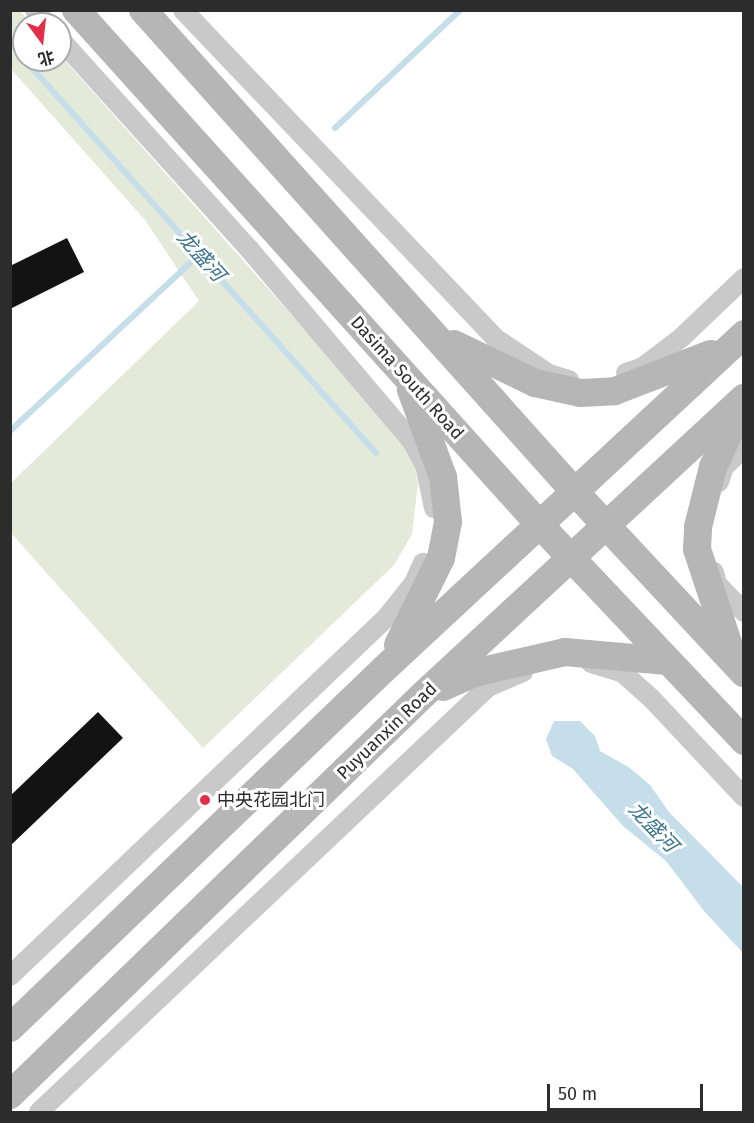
<!DOCTYPE html>
<html>
<head>
<meta charset="utf-8">
<style>
  body { margin:0 }
  #map { position:relative; width:754px; height:1123px; overflow:hidden; background:#fff; font-family:"Fira Sans","Noto Sans SC",sans-serif }
  div>[style] { position:absolute }
  [style*='--x'] { left:calc(var(--x)*1px); top:calc(var(--y)*1px); width:calc(var(--w)*1px); rotate:calc(var(--a)*1deg) }
  .green>* { inset:0; background:#e3ead9 }
  .water>* { inset:0; background:#c5deea }
  .stream>* { height:6px; margin:-3px; padding:0 3px; transform-origin:3px; border-radius:3px; background:#c5deea }
  .building>* { inset:0; background:#131313 }
  .street>* { height:20px; margin:-10px; padding:0 10px; transform-origin:10px; border-radius:10px; background:#c9c9c9 }
  .secondary>* { height:28px; margin:-14px; padding:0 14px; transform-origin:14px; border-radius:14px; background:#b6b6b6 }
  .dots>* { width:16px; height:16px; translate:-50% -50%; box-sizing:border-box; border:3px solid #fff; border-radius:50% }
  span { translate:-50% -50%; white-space:nowrap; text-align:center; line-height:1.15; -webkit-text-stroke:6px #fff; paint-order:stroke }
  .street-label { font-size:18px; color:#2c2c2c }
  .poi-label { font-size:18px; color:#2c2c2c }
  .left { translate:0 -50%; text-align:left }
  .water-label { font-size:20px; color:#3c738d; font-style:italic }
  .frame { position:absolute; inset:0; border:12px solid #2c2c2c; pointer-events:none }
  .north { position:absolute; left:12px; top:12px; width:60px; height:60px; box-sizing:border-box; background:#fff; border:2px solid #ababab; border-radius:50%; rotate:165deg; font-size:16px; font-weight:700; line-height:24px; text-align:center; color:#2c2c2c }
  .north::after { content:''; display:block; margin:auto; width:21px; height:27px; background:#e32e48; clip-path:polygon(50% 0,100% 100%,50% 72%,0 100%) }
  .scale { position:absolute; left:547px; top:1084px; width:156px; height:27px; box-sizing:border-box; border:3px solid #2c2c2c; border-top:0; padding-left:8px; font-size:18px; line-height:21px; white-space:nowrap; color:#2c2c2c; -webkit-text-stroke:4px #fff; paint-order:stroke }
</style>
</head>
<body>
<div id="map">
  <div class="green">
    <i style="clip-path:polygon(10px 11px,20px 11px,32px 24px,24px 24px,24px 60px,60px 60px,60px 55px,412px 450px,418px 484px,412px 534px,394px 565px,203px 748px,11px 533px,11px 483px,199px 301px,145px 220px,11px 69px)"></i>
  </div>
  <div class="water">
    <i style="clip-path:polygon(554px 721px,580px 721px,595px 736px,600px 751px,630px 768px,650px 785px,669px 812px,743px 887px,743px 953px,704px 911px,666px 861px,623px 826px,573px 769px,552px 756px,546px 739px)"></i>
  </div>
  <div class="stream">
    <i style="--x:10;--y:43;--w:21;--a:47"></i>
    <i style="--x:25;--y:60;--w:527;--a:48.23"></i>
    <i style="--x:335;--y:128;--w:172;--a:-43.3"></i>
    <i style="--x:10;--y:431;--w:267;--a:-43"></i>
  </div>
  <div class="building">
    <i style="clip-path:polygon(67px 238px,84px 272px,10px 309px,10px 266px)"></i>
    <i style="clip-path:polygon(98px 712px,123px 738px,10px 846px,10px 796px)"></i>
  </div>
  <div class="street">
    <i style="--x:35;--y:10;--w:18;--a:49"></i>
    <i style="--x:183;--y:10;--w:453;--a:46.4"></i>
    <i style="--x:495;--y:338;--w:65;--a:33.7"></i>
    <i style="--x:549;--y:374;--w:21;--a:17"></i>
    <i style="--x:60;--y:39;--w:284;--a:48"></i>
    <i style="--x:250;--y:250;--w:250;--a:49.7"></i>
    <i style="--x:412;--y:441;--w:27;--a:62"></i>
    <i style="--x:425;--y:465;--w:44;--a:78.2"></i>
    <i style="--x:626;--y:373;--w:18;--a:-19"></i>
    <i style="--x:643;--y:367;--w:48;--a:-37.3"></i>
    <i style="--x:681;--y:338;--w:87;--a:-43.6"></i>
    <i style="--x:719;--y:482;--w:16;--a:-72"></i>
    <i style="--x:724;--y:467;--w:28;--a:-44"></i>
    <i style="--x:714;--y:572;--w:12;--a:76"></i>
    <i style="--x:717;--y:584;--w:39;--a:46"></i>
    <i style="--x:591;--y:663;--w:34;--a:17"></i>
    <i style="--x:623;--y:673;--w:38;--a:42"></i>
    <i style="--x:651;--y:698;--w:136;--a:46.8"></i>
    <i style="--x:10;--y:976;--w:521;--a:-43.6"></i>
    <i style="--x:387;--y:617;--w:43;--a:-51.5"></i>
    <i style="--x:414;--y:583;--w:22;--a:-66"></i>
    <i style="--x:39;--y:1112;--w:618;--a:-43.43"></i>
    <i style="--x:488;--y:687;--w:38;--a:-23"></i>
  </div>
  <div class="secondary">
    <i style="--x:76;--y:10;--w:692;--a:47.99"></i>
    <i style="--x:539;--y:524;--w:299;--a:46.6"></i>
    <i style="--x:143;--y:10;--w:646;--a:48.14"></i>
    <i style="--x:574;--y:491;--w:249;--a:47"></i>
    <i style="--x:454;--y:344;--w:90;--a:25.7"></i>
    <i style="--x:535;--y:383;--w:47;--a:12.3"></i>
    <i style="--x:581;--y:393;--w:34;--a:-3"></i>
    <i style="--x:615;--y:391;--w:103;--a:-21.1"></i>
    <i style="--x:398;--y:645;--w:97;--a:-63.7"></i>
    <i style="--x:441;--y:558;--w:37;--a:-79"></i>
    <i style="--x:448;--y:522;--w:45;--a:-96.3"></i>
    <i style="--x:443;--y:477;--w:93;--a:-110.2"></i>
    <i style="--x:731;--y:652;--w:108;--a:-108.3"></i>
    <i style="--x:697;--y:549;--w:22;--a:-87"></i>
    <i style="--x:698;--y:527;--w:62;--a:-76"></i>
    <i style="--x:713;--y:467;--w:64;--a:-65"></i>
    <i style="--x:443;--y:687;--w:34;--a:-24"></i>
    <i style="--x:474;--y:673;--w:93;--a:-13"></i>
    <i style="--x:565;--y:652;--w:103;--a:5"></i>
    <i style="--x:10;--y:1028;--w:518;--a:-43.83"></i>
    <i style="--x:384;--y:669;--w:492;--a:-42.9"></i>
    <i style="--x:10;--y:1095;--w:576;--a:-44.09"></i>
    <i style="--x:424;--y:694;--w:436;--a:-42.8"></i>
  </div>
  <div class="dots">
    <i style="left:205px;top:800px;background:#e32e48"></i>
  </div>
  <div class="street-label">
    <span style="left:407px;top:378px;rotate:48deg">Dasima South Road</span>
    <span style="left:387px;top:731px;rotate:-44deg">Puyuanxin Road</span>
  </div>
  <div class="poi-label">
    <span class="left" style="left:217px;top:800px">中央花园北门</span>
  </div>
  <div class="water-label">
    <span style="left:201px;top:256px;rotate:48deg">龙盛河</span>
    <span style="left:653px;top:827px;rotate:46deg">龙盛河</span>
  </div>
  <div class="frame"></div>
  <div class="north">北</div>
  <div class="scale">50 m</div>
</div>
</body>
</html>
